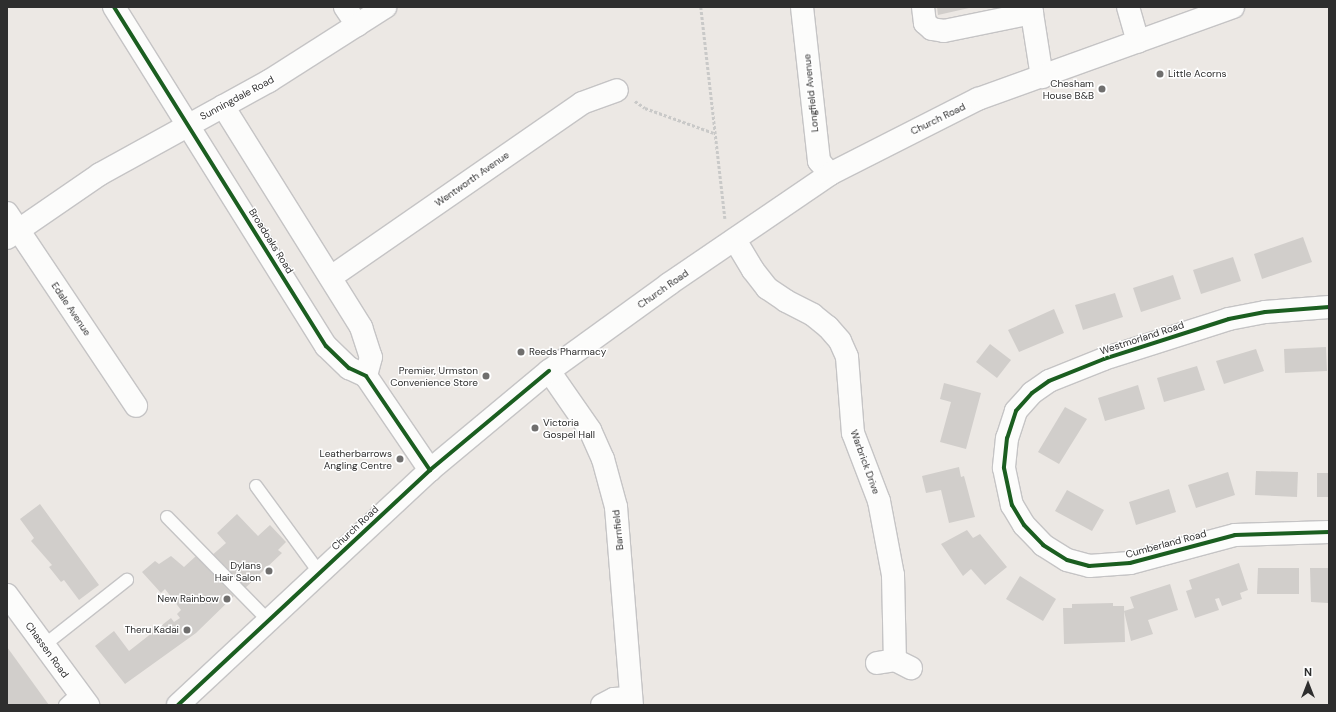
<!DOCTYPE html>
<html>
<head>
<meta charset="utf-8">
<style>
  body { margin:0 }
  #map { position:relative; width:1336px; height:712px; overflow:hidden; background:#ece8e4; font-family:"DM Sans",sans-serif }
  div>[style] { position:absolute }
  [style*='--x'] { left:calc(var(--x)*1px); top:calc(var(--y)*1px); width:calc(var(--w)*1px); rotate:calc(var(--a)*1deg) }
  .building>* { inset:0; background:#d1cecb }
  .path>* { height:2.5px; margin-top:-1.25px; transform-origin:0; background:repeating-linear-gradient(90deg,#c9c9c8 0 3px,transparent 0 5px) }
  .roads { filter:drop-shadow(1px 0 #c5c4c5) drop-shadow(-1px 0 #c5c4c5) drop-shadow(0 1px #c5c4c5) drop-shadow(0 -1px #c5c4c5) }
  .service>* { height:12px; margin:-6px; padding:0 6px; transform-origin:6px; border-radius:6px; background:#fcfcfb }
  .minor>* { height:22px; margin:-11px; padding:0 11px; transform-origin:11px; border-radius:11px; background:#fcfcfb }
  .tertiary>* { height:22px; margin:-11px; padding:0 11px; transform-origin:11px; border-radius:11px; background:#fcfcfb }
  .secondary>* { height:22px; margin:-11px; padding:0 11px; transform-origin:11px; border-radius:11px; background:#fcfcfb }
  .cycleway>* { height:4px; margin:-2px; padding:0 2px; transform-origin:2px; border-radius:2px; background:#1b5e20 }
  .dots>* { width:11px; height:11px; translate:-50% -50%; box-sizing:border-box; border:2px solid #fff; border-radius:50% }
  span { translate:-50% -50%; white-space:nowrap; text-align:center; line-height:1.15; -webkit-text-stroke:3px #fff; paint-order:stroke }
  .poi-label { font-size:10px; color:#2e2e2e }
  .left { translate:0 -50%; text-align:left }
  .right { translate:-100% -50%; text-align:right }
  .street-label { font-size:10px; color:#2e2e2e }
  .frame { position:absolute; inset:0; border:8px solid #2e2e2e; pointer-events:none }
  .north { position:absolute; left:1288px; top:664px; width:40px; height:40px; -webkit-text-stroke:3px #fff; paint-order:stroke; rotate:0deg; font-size:11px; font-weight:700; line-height:16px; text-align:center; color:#2e2e2e }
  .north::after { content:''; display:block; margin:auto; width:14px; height:18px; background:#2e2e2e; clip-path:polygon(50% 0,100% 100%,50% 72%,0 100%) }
</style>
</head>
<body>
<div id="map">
  <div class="building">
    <i style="clip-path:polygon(937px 7px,969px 7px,969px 8px,938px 15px)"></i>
    <i style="clip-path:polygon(1303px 237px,1312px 262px,1262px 279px,1254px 254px)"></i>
    <i style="clip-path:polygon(1233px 257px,1241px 281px,1201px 294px,1193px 270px)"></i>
    <i style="clip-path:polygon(1173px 275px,1181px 299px,1141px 312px,1133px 288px)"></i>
    <i style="clip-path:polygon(1115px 293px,1123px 317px,1083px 330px,1075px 305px)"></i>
    <i style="clip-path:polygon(1054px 309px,1064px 333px,1019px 352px,1008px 330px)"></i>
    <i style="clip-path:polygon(990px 344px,1011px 360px,997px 378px,976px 362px)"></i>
    <i style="clip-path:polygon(1326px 347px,1327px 371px,1285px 373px,1284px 349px)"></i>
    <i style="clip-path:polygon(1256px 349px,1264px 371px,1224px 384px,1216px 361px)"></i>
    <i style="clip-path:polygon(1197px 366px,1205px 390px,1164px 402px,1157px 378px)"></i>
    <i style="clip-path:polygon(944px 383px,981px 393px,966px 449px,940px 442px,951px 402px,940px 399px)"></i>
    <i style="clip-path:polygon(1138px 385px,1145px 409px,1105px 421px,1098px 398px)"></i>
    <i style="clip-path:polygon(1065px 407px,1087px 419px,1059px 464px,1038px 452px)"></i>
    <i style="clip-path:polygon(959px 467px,961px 477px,964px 476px,975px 517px,949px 523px,941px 490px,926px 493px,922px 476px)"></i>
    <i style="clip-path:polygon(1256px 471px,1298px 472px,1297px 497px,1255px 495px)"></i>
    <i style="clip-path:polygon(1228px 472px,1235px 495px,1196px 508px,1188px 485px)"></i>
    <i style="clip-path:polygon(1317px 473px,1329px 473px,1329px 497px,1317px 497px)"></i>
    <i style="clip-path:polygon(1169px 489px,1176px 512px,1136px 525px,1129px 502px)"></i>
    <i style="clip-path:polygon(1067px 490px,1104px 510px,1092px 531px,1055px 511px)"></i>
    <i style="clip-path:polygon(40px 504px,99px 585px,79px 600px,64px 580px,61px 582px,49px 567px,52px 565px,31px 541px,34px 538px,20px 519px)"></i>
    <i style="clip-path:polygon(237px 514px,258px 536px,270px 525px,286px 542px,278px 550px,282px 553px,242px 591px,210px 557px,226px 543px,217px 533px)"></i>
    <i style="clip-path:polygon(967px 530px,973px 538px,980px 534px,1007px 567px,985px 585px,971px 569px,963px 576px,941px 544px)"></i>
    <i style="clip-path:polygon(171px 556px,184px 567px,196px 556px,234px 596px,196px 633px,125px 684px,95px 646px,114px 631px,129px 651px,171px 618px,174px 622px,180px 618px,177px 614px,181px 610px,165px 589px,161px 593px,142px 572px,155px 561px,159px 564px)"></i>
    <i style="clip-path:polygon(1239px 563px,1248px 590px,1240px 593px,1242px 599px,1222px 606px,1219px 598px,1215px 599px,1219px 610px,1195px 618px,1186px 591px,1192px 589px,1189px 580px)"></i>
    <i style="clip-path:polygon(1258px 568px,1299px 568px,1299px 594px,1257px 594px)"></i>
    <i style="clip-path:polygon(1310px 568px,1329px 568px,1329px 606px,1328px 603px,1311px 602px)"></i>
    <i style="clip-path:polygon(1020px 576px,1056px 599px,1043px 621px,1006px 599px)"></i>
    <i style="clip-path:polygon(1170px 584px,1178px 610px,1148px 620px,1153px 634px,1131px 641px,1124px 611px,1134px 608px,1130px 597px)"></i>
    <i style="clip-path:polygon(1113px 603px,1113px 606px,1124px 606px,1125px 642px,1064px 644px,1063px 608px,1072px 608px,1072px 604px)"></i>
    <i style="clip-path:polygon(7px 647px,49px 705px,7px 705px)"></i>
  </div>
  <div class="path">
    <i style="--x:701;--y:7;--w:213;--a:83.5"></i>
    <i style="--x:635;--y:101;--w:12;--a:35"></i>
    <i style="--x:645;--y:108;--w:73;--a:19.9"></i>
  </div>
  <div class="roads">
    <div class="service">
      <i style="--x:256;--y:486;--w:107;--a:53.8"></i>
      <i style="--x:167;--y:517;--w:144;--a:45.6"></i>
      <i style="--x:43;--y:646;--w:107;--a:-38.2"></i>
      <i style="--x:65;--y:705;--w:18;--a:-43"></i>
    </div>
    <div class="minor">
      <i style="--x:114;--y:7;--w:400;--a:58"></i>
      <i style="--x:326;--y:346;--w:32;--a:44"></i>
      <i style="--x:349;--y:368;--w:19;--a:25"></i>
      <i style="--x:366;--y:376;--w:114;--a:55.8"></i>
      <i style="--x:345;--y:7;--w:22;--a:56"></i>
      <i style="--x:802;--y:7;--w:155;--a:83.7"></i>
      <i style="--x:819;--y:161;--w:17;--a:50"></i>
      <i style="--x:923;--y:7;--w:16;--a:83"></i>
      <i style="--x:925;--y:23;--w:9;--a:41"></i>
      <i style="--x:932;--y:29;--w:12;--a:9"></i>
      <i style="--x:944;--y:31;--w:90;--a:-11.6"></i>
      <i style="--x:1031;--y:7;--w:71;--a:81.1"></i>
      <i style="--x:1128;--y:7;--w:36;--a:74"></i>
      <i style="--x:223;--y:106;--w:261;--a:58"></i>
      <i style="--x:361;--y:327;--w:32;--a:72"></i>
      <i style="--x:371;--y:357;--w:20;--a:105"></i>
      <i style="--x:7;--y:213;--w:232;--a:56.2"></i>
      <i style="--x:7;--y:238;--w:113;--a:-34.5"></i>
      <i style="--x:100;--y:174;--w:193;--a:-28.8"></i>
      <i style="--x:269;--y:81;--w:138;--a:-32.5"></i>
      <i style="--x:735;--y:240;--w:35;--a:59"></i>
      <i style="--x:753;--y:270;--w:23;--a:52"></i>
      <i style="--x:767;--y:288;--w:23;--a:34"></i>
      <i style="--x:786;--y:301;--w:30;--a:27"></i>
      <i style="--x:813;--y:315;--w:19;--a:39"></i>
      <i style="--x:828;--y:327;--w:18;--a:49"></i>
      <i style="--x:840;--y:341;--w:17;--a:66"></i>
      <i style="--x:847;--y:357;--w:76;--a:85.5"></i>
      <i style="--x:853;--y:433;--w:73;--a:69.1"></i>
      <i style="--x:879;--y:501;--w:75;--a:79.3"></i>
      <i style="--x:893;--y:575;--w:85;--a:88.7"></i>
      <i style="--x:331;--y:277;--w:305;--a:-34.7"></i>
      <i style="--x:582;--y:103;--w:37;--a:-20"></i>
      <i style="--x:1329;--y:307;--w:64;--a:175.5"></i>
      <i style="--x:1265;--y:312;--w:37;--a:169"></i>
      <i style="--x:1229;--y:319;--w:131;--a:162.3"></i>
      <i style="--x:1104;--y:359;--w:59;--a:158.2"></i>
      <i style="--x:1049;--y:381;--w:21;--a:145"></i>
      <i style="--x:1032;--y:393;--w:24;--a:132"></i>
      <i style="--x:1016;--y:411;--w:28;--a:108"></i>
      <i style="--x:1007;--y:438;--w:30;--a:96"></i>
      <i style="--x:1004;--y:468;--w:38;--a:78"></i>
      <i style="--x:1012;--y:505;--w:23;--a:59"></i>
      <i style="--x:1024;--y:525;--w:28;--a:46"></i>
      <i style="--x:1043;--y:545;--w:28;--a:32"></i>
      <i style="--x:1067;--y:560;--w:23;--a:15"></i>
      <i style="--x:1089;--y:566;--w:41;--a:-4.2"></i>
      <i style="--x:1130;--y:563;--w:109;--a:-14.9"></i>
      <i style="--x:1235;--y:535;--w:94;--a:-1.8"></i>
      <i style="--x:549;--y:371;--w:72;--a:55.2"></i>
      <i style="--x:590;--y:430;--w:32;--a:66"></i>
      <i style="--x:603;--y:459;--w:50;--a:74.8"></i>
      <i style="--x:616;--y:507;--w:199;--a:85.4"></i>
      <i style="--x:877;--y:663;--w:18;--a:-9"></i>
      <i style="--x:895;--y:660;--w:18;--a:27"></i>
      <i style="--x:602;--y:705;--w:13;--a:-27"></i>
      <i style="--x:614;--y:699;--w:16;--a:-4"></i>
    </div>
    <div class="tertiary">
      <i style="--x:7;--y:595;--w:137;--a:53.6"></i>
    </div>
    <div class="secondary">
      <i style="--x:178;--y:705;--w:345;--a:-43"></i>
      <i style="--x:430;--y:470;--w:155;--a:-39.8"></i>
      <i style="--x:549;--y:371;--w:148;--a:-35.9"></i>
      <i style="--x:669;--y:284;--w:195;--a:-34.3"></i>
      <i style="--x:830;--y:174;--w:166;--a:-26.9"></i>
      <i style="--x:978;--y:99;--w:271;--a:-19.8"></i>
    </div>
  </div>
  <div class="cycleway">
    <i style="--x:114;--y:7;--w:400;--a:58"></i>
    <i style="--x:326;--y:346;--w:32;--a:44"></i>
    <i style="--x:349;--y:368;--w:19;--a:25"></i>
    <i style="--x:366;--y:376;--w:114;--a:55.8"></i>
    <i style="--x:1329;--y:307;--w:64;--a:175.5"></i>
    <i style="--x:1265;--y:312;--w:37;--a:169"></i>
    <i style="--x:1229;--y:319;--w:131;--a:162.3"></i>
    <i style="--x:1104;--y:359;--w:59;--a:158.2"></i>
    <i style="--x:1049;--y:381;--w:21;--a:145"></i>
    <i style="--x:1032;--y:393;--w:24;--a:132"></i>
    <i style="--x:1016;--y:411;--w:28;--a:108"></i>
    <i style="--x:1007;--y:438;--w:30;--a:96"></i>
    <i style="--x:1004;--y:468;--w:38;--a:78"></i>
    <i style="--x:1012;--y:505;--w:23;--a:59"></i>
    <i style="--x:1024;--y:525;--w:28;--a:46"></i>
    <i style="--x:1043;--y:545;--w:28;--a:32"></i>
    <i style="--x:1067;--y:560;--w:23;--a:15"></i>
    <i style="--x:1089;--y:566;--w:41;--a:-4.2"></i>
    <i style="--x:1130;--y:563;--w:109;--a:-14.9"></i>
    <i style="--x:1235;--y:535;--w:94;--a:-1.8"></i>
    <i style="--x:178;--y:705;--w:345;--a:-43"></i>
    <i style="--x:430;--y:470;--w:155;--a:-39.8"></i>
  </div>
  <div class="dots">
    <i style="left:1160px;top:74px;background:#706f6e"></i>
    <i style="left:1102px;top:89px;background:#706f6e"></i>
    <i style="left:521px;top:352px;background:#706f6e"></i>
    <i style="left:486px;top:376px;background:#706f6e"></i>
    <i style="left:535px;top:428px;background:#706f6e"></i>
    <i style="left:400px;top:459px;background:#706f6e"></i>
    <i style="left:269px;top:571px;background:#706f6e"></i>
    <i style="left:227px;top:599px;background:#706f6e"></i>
    <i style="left:187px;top:630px;background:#706f6e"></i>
  </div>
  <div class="poi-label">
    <span class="left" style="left:1168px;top:74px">Little Acorns</span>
    <span class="right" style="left:1094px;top:89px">Chesham<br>House B&amp;B</span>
    <span class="left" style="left:529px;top:352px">Reeds Pharmacy</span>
    <span class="right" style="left:478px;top:376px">Premier, Urmston<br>Convenience Store</span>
    <span class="left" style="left:543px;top:428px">Victoria<br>Gospel Hall</span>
    <span class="right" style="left:392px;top:459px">Leatherbarrows<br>Angling Centre</span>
    <span class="right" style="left:261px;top:571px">Dylans<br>Hair Salon</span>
    <span class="right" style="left:219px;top:599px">New Rainbow</span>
    <span class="right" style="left:179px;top:630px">Theru Kadai</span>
  </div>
  <div class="street-label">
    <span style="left:811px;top:93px;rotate:-96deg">Longfield Avenue</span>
    <span style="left:237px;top:98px;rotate:-28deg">Sunningdale Road</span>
    <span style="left:938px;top:119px;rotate:-26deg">Church Road</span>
    <span style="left:472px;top:179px;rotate:-35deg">Wentworth Avenue</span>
    <span style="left:271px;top:241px;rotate:58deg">Broadoaks Road</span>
    <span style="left:663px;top:289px;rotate:-35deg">Church Road</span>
    <span style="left:71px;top:309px;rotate:56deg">Edale Avenue</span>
    <span style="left:1142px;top:338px;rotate:-18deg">Westmorland Road</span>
    <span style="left:865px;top:462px;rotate:70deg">Warbrick Drive</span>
    <span style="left:355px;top:528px;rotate:-43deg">Church Road</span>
    <span style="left:618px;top:530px;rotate:-96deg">Barnfield</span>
    <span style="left:1166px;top:544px;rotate:-15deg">Cumberland Road</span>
    <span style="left:47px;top:650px;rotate:54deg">Chassen Road</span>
  </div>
  <div class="frame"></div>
  <div class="north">N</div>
</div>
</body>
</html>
